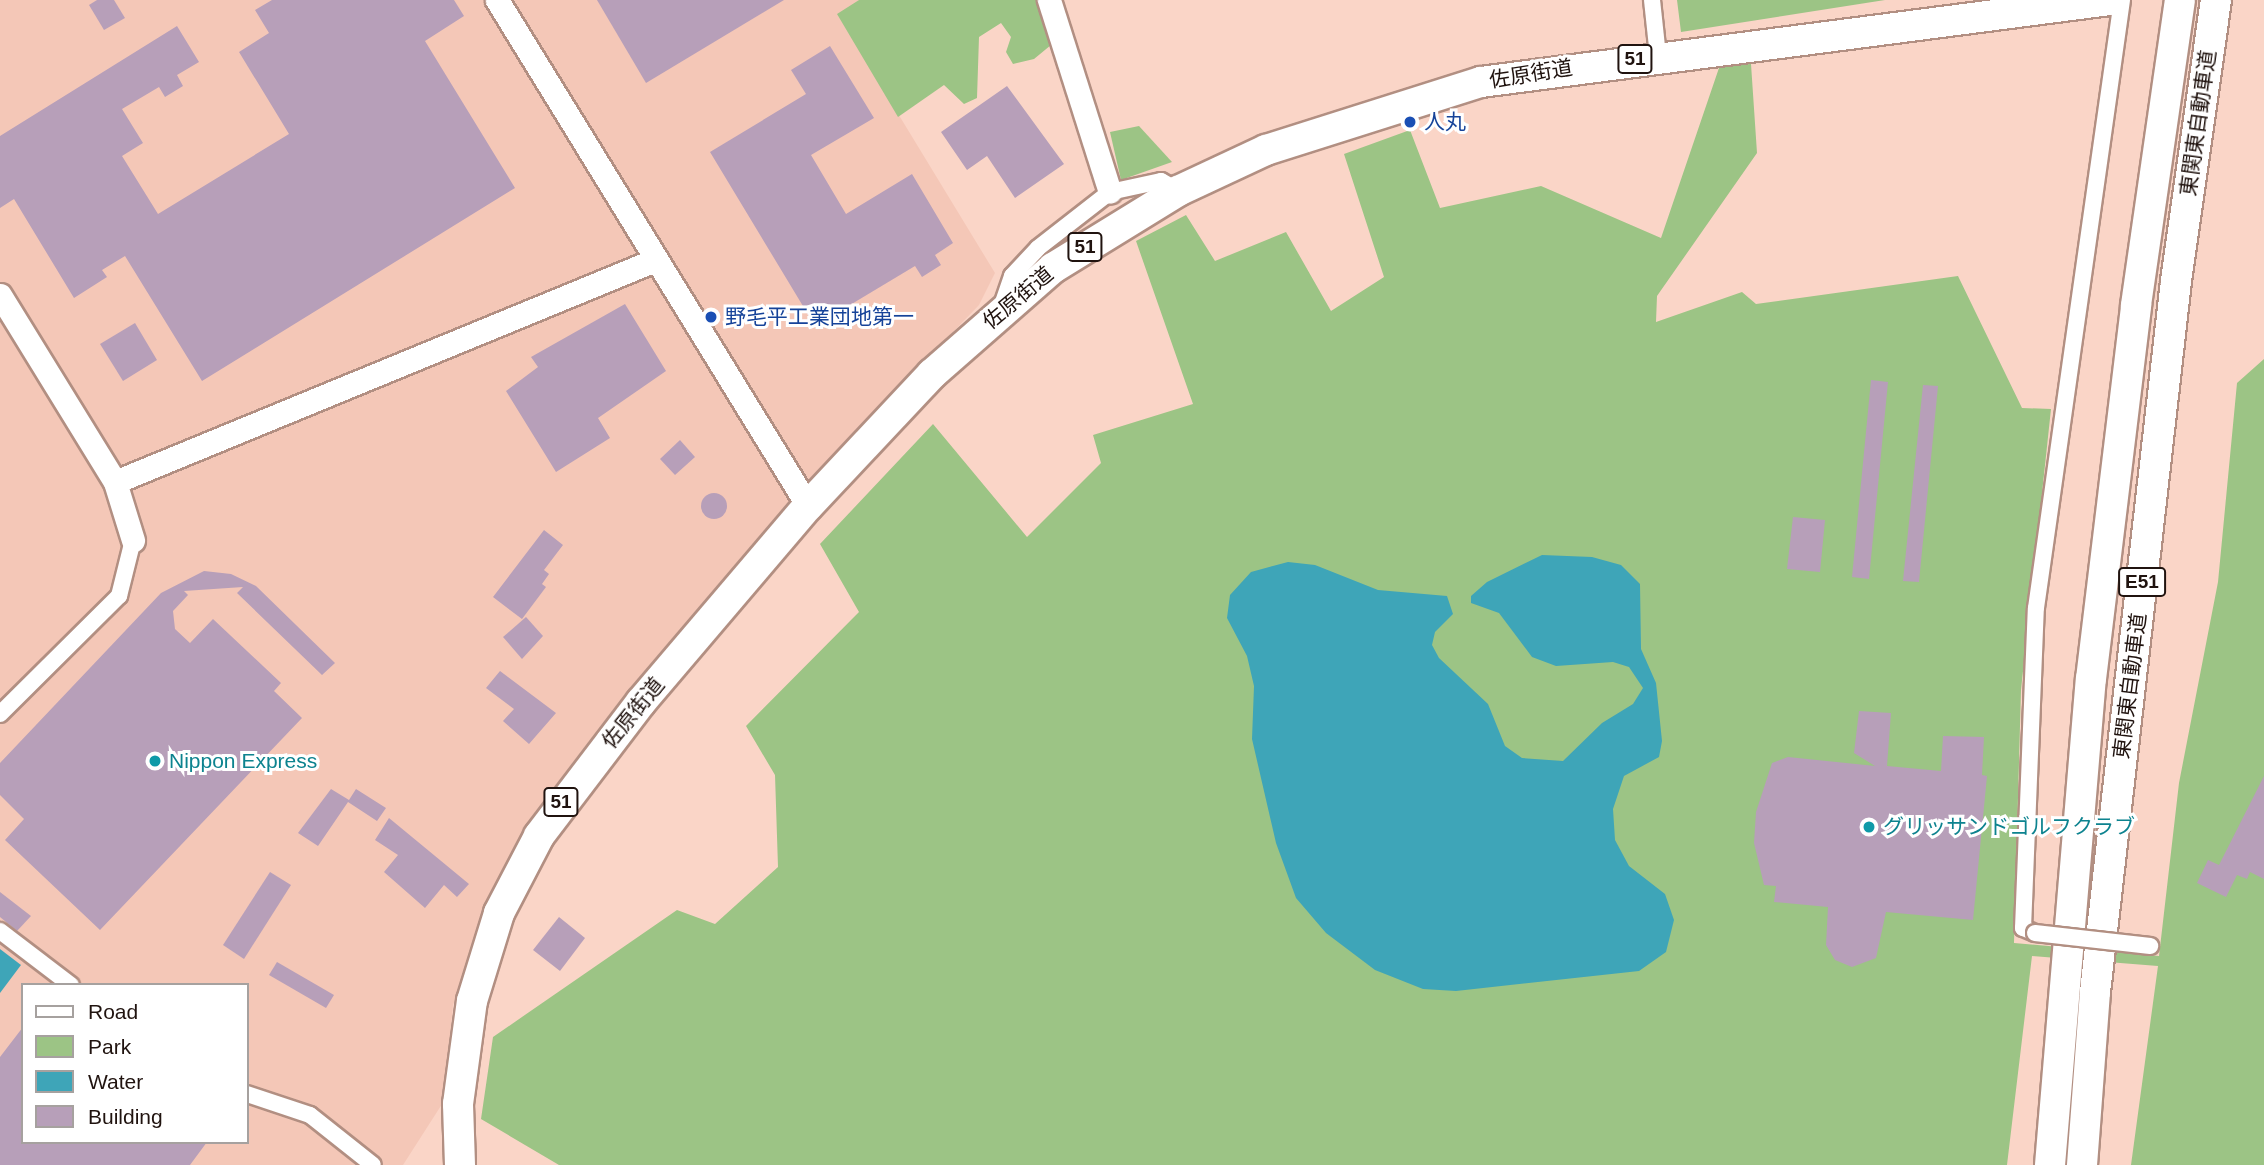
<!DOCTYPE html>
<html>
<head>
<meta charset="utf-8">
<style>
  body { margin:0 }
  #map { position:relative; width:2264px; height:1165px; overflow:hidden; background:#fad5c7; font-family:Helvetica,"Noto Sans JP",sans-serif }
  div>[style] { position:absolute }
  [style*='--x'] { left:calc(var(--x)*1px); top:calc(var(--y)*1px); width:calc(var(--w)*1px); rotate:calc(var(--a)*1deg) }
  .built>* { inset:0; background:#f4c7b7 }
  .green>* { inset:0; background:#9cc485 }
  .water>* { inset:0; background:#3ea5b8 }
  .building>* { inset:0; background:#b79fb9 }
  .round { border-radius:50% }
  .roads { filter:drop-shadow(2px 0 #b28f82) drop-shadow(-2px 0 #b28f82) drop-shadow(0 2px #b28f82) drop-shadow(0 -2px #b28f82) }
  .street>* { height:16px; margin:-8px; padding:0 8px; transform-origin:8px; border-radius:8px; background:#fff }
  .secondary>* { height:23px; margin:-11.5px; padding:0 11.5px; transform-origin:11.5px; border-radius:11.5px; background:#fff }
  .highway>* { height:30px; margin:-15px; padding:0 15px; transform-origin:15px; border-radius:15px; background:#fff }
  .bridges { filter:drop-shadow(2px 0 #b28f82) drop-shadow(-2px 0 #b28f82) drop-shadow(0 2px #b28f82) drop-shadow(0 -2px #b28f82) }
  .street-bridge>* { height:16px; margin:-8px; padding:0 8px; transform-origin:8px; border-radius:8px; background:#fff }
  .dots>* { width:19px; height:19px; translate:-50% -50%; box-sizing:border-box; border:4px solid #fff; border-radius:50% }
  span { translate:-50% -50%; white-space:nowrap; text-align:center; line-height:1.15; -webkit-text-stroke:6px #fff; paint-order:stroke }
  .shield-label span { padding:2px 5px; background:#fff; border:2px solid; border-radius:5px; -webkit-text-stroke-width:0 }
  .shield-label { font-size:19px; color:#20130f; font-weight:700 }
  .street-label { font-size:21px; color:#20130f }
  .transit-label { font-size:21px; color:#164399 }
  .left { translate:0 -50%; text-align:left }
  .culture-label { font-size:21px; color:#0d838f }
  .legend { position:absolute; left:21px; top:983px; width:228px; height:161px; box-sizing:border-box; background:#fff; border:2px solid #a6a19f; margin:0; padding:9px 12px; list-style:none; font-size:21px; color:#20130f }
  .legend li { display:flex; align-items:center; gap:14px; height:35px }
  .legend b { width:35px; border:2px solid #a6a19f }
</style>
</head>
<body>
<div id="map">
  <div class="built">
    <i style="clip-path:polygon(evenodd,0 0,859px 0,838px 15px,995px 273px,979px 305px,799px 492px,635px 691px,481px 925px,453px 1005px,444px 1101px,403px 1165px,0 1165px,0 0,23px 985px,247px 985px,247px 1142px,23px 1142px,23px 985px)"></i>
  </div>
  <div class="green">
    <i style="clip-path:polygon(859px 0,1039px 0,1051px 45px,1034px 59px,1013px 64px,1006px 52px,1011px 37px,1001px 23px,979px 37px,977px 98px,964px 104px,944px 85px,898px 117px,837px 14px)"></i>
    <i style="clip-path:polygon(1677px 0,1885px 0,1681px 32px)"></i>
    <i style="clip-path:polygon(1751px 64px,1757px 153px,1657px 296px,1656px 322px,1742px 292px,1756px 304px,1958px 276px,2022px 408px,2051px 409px,2021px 690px,2014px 943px,2159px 956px,2179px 783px,2218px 582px,2237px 383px,2264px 359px,2264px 1165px,2131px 1165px,2158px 966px,2032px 956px,2007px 1165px,559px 1165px,481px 1119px,493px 1037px,677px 910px,715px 924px,778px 867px,775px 775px,746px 726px,859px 612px,820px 544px,933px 424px,1027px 537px,1101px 463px,1093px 435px,1193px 404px,1136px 241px,1186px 215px,1215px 261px,1286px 232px,1331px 311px,1384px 277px,1344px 154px,1410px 130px,1440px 208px,1541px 186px,1661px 238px,1720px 65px)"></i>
    <i style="clip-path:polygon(1139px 126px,1172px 162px,1121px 180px,1110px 132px)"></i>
  </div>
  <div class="water">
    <i style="clip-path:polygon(1542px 555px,1592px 557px,1621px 565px,1640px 584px,1641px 649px,1656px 683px,1662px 741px,1659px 757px,1624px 776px,1613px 809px,1615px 840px,1629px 866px,1665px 894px,1674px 920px,1666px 952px,1639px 971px,1456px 991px,1423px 989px,1375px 970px,1326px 933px,1296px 898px,1276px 843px,1252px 739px,1254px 686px,1247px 656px,1227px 618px,1230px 595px,1251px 572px,1288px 562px,1315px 565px,1378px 590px,1447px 596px,1453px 614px,1435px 632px,1432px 645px,1439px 658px,1488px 704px,1505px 746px,1522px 758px,1563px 761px,1602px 723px,1633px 704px,1643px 688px,1629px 667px,1613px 662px,1556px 666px,1532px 657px,1499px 613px,1471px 603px,1471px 596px,1487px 582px)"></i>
    <i style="clip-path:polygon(0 949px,21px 965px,0 993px)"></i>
  </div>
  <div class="building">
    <i style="clip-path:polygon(97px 0,114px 0,125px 18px,104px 30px,89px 5px)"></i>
    <i style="clip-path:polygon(272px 0,454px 0,464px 16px,425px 41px,515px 188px,202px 381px,125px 256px,102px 270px,107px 277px,74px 298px,14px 199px,0 208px,0 136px,177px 26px,199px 62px,177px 75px,183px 86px,165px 97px,159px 87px,122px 109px,143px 143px,122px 156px,158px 214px,289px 134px,239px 52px,269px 33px,255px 10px)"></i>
    <i style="clip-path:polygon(597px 0,784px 0,646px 83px)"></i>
    <i style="clip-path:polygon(830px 46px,874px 118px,811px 155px,846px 214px,912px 174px,953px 243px,935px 255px,941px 265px,922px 277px,915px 266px,815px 326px,710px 152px,806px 94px,791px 70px)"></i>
    <i style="clip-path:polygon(1007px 86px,1064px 164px,1015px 198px,987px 156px,967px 170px,941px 132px)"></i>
    <i style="clip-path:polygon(625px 304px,666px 371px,598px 418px,610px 438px,556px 472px,506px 391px,538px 367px,531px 357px)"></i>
    <i style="clip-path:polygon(135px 323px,157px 360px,123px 381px,100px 344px)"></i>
    <i style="clip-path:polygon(1871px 380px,1888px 382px,1869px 579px,1852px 577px)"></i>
    <i style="clip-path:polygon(1923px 385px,1938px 386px,1919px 582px,1903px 581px)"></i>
    <i style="clip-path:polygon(680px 440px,695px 457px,675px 475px,660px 459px)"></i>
    <i class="round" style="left:701px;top:493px;width:26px;height:26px"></i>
    <i style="clip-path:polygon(1793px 517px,1825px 520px,1820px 572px,1787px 569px)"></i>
    <i style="clip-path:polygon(544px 530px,563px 545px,544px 570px,549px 574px,542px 584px,546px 587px,522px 619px,493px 597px)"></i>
    <i style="clip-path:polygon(204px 571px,231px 574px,256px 586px,335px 663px,322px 675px,237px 593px,243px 587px,184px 591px,188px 595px,173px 611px,175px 629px,190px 643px,213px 619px,281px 683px,274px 691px,302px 718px,100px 930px,5px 840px,24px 819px,0 795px,0 763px,161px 593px)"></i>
    <i style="clip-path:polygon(526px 617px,543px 636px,522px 659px,503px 637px)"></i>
    <i style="clip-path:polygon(500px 671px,556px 713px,529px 744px,503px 721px,514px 709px,486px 688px)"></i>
    <i style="clip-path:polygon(1859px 711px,1891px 713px,1887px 766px,1941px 771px,1943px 736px,1984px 737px,1982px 775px,1987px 776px,1973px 920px,1886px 912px,1876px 958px,1852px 967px,1835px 960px,1826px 945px,1828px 907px,1774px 902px,1776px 886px,1764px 885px,1754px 843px,1756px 812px,1772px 763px,1788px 757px,1875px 766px,1854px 753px)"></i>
    <i style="clip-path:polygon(2264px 776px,2264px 879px,2250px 872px,2247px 879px,2237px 875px,2226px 897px,2197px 883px,2208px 860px,2219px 865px)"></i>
    <i style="clip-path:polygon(331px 789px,349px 800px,356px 789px,386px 808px,377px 821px,348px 802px,318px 846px,298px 833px)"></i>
    <i style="clip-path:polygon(389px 818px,469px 884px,457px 897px,444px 885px,425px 908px,384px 872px,398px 855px,375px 840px)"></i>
    <i style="clip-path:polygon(270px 872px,291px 885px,244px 959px,223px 945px)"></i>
    <i style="clip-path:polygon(0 892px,31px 916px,17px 931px,0 917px)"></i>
    <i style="clip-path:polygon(559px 917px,585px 938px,560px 971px,533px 950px)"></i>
    <i style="clip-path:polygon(277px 962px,334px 995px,326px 1008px,269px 975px)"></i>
    <i style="clip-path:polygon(23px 1027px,23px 1142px,207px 1142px,190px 1165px,0 1165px,0 1057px)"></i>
  </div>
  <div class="roads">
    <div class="street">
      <i style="--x:1652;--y:0;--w:56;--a:83.9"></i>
      <i style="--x:1001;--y:308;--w:34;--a:-71"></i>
      <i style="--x:1012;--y:276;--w:38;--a:-47"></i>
      <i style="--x:1038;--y:248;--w:91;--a:-37.9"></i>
      <i style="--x:1110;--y:192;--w:52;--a:-12.2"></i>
      <i style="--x:1161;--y:181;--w:20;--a:30"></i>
      <i style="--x:0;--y:714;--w:168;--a:-44.8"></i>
      <i style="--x:119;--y:596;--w:58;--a:-76"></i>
      <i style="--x:0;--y:931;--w:89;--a:37.3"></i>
      <i style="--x:2035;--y:933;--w:13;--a:-157"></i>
      <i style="--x:2023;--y:928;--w:320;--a:-87.7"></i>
      <i style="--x:2036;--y:608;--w:614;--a:-81.95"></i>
      <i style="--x:247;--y:1094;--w:66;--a:18.4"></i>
      <i style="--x:310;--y:1115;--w:80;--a:38.4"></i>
    </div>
    <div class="secondary">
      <i style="--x:497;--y:0;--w:594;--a:58.42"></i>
      <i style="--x:1049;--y:0;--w:201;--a:72.4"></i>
      <i style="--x:0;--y:295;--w:220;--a:58.4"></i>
      <i style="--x:115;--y:482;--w:61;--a:72.8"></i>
      <i style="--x:115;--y:482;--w:584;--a:-22.35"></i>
    </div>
    <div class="highway">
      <i style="--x:460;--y:1165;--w:61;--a:-91.9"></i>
      <i style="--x:458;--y:1104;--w:104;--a:-82.3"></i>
      <i style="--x:472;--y:1001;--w:92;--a:-72.9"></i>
      <i style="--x:499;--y:913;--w:87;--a:-62.5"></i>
      <i style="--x:539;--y:836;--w:168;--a:-52.7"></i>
      <i style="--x:641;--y:702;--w:257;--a:-49.6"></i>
      <i style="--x:808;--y:506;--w:181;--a:-46.8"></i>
      <i style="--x:932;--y:374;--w:161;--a:-41.2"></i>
      <i style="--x:1053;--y:268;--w:147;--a:-31.6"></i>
      <i style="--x:1178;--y:191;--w:97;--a:-25"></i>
      <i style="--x:1266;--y:150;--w:225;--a:-17.6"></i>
      <i style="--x:1481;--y:82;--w:634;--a:-7.43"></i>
      <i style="--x:2050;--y:1165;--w:488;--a:-85.2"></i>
      <i style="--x:2091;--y:679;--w:377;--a:-83.1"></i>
      <i style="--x:2136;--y:305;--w:308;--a:-81.8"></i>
      <i style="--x:2082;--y:1165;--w:173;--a:-85.7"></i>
      <i style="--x:2095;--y:992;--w:716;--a:-83.5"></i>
      <i style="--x:2176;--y:281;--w:284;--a:-81.9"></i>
    </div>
  </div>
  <div class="bridges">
    <div class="street-bridge">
      <i style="--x:2035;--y:933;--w:116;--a:6.4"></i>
    </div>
  </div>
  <div class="dots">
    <i style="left:1410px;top:122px;background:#1a4fb4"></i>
    <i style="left:711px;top:317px;background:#1a4fb4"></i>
    <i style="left:155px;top:761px;background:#0f9aa8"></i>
    <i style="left:1869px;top:827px;background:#0f9aa8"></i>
  </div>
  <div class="shield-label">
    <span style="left:1635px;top:59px">51</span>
    <span style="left:1085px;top:247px">51</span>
    <span style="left:2142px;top:582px">E51</span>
    <span style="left:561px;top:802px">51</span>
  </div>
  <div class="street-label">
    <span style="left:1531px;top:74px;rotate:-9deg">佐原街道</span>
    <span style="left:2198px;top:123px;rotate:-82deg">東関東自動車道</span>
    <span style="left:1018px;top:298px;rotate:-40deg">佐原街道</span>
    <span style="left:2130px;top:686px;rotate:-83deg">東関東自動車道</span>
    <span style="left:633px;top:713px;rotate:-51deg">佐原街道</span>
  </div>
  <div class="transit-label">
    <span class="left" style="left:1424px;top:122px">人丸</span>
    <span class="left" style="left:725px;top:317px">野毛平工業団地第一</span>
  </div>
  <div class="culture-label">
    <span class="left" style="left:169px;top:761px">Nippon Express</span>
    <span class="left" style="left:1883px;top:827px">グリッサンドゴルフクラブ</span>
  </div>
  <ul class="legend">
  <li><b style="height:9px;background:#fff"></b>Road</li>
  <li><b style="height:19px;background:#9cc485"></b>Park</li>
  <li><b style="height:19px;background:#3ea5b8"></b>Water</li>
  <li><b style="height:19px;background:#b79fb9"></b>Building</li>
  </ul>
</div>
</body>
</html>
